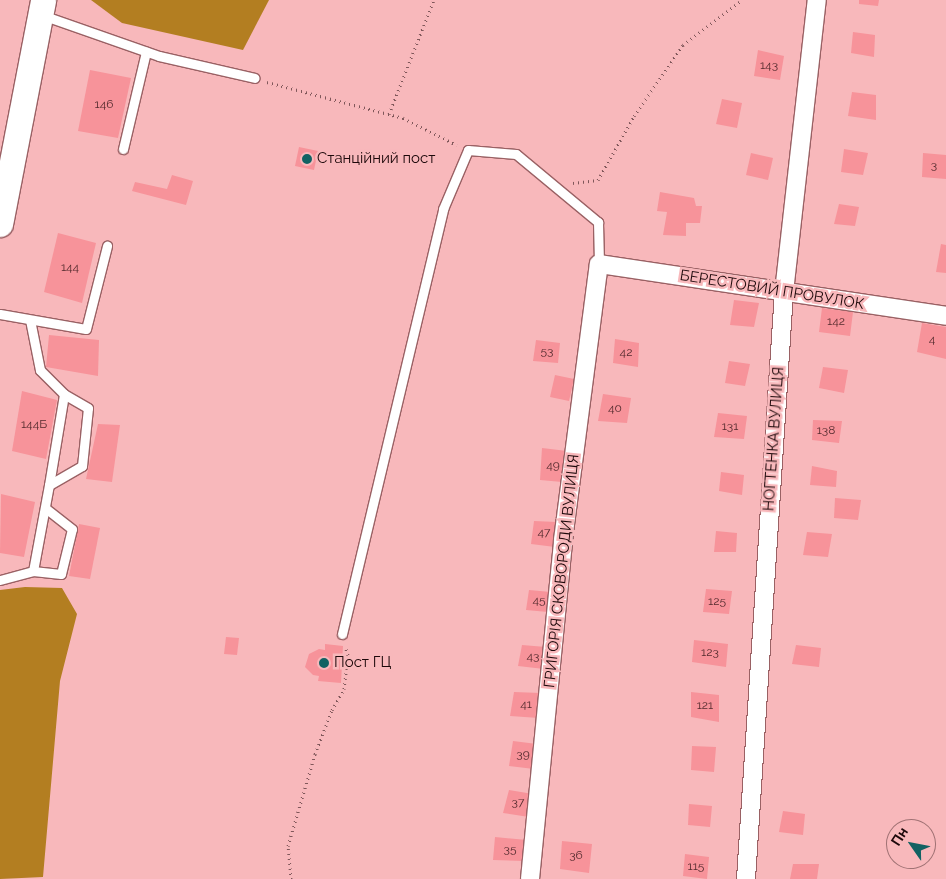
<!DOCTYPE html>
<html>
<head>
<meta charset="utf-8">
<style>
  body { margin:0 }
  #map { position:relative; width:946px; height:879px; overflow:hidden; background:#f8b8bb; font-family:Raleway,sans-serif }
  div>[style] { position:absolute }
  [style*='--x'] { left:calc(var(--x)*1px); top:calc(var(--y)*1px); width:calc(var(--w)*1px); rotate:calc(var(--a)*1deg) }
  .forest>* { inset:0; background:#b37e21 }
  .building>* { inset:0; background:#f7939a }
  .path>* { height:3px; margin-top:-1.5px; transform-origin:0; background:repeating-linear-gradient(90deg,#80575a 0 1px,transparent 0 5px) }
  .roads { filter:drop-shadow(1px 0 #9a6164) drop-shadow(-1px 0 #9a6164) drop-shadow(0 1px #9a6164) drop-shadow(0 -1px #9a6164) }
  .lane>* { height:9px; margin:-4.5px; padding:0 4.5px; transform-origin:4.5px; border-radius:4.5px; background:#fff }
  .street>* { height:18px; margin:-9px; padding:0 9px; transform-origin:9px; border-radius:9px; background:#fff }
  .secondary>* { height:25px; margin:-12.5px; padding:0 12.5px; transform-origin:12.5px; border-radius:12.5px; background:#fff }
  .dots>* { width:14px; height:14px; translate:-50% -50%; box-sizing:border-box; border:2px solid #f8b8bb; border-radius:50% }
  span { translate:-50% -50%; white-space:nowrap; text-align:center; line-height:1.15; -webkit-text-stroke:5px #f8b8bb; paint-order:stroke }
  .number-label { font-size:12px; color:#542b2e }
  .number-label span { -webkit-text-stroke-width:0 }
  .poi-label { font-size:15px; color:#1d080a }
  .left { translate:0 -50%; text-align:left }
  .street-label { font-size:15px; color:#1d080a }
  .north { position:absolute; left:886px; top:819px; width:50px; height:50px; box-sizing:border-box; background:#f8b8bb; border:1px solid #a07274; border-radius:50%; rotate:303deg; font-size:14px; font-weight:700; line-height:20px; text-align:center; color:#1d080a }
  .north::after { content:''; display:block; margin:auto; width:18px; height:22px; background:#126263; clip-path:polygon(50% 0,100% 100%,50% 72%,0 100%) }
</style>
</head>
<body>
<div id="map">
  <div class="forest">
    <i style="clip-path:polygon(91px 0,269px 0,243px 50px,122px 23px)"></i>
    <i style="clip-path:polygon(25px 587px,62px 588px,77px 614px,60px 681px,43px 877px,0 879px,0 590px)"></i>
  </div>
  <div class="building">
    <i style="clip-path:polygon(859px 0,879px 0,878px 6px,859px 4px)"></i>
    <i style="clip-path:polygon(853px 32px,875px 35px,874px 57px,851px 53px)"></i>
    <i style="clip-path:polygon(758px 50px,784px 56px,780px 80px,754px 76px)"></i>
    <i style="clip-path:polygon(90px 70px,131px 78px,118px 138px,78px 131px)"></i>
    <i style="clip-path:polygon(852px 92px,876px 95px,876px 120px,848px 116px)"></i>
    <i style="clip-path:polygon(722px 99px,742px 103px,737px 128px,716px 124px)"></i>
    <i style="clip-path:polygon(299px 147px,318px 151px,314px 170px,295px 166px)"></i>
    <i style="clip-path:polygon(844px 149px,868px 153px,863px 175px,841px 172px)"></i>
    <i style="clip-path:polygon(751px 153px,773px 158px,768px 180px,746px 175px)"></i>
    <i style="clip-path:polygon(923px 153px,946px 155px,946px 179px,922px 177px)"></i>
    <i style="clip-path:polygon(172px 175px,193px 181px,186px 205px,132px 191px,135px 182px,167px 189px)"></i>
    <i style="clip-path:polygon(660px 192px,694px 198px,696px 206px,702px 206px,700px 223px,686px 223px,686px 236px,663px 235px,667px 212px,657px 211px)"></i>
    <i style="clip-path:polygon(839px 204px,859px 207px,855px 226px,834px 224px)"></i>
    <i style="clip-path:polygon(58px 233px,96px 243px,82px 303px,44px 292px)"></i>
    <i style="clip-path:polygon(941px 244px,946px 245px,946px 273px,936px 272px)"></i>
    <i style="clip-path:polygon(734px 300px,759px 303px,754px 327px,730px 325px)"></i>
    <i style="clip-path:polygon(822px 308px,853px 312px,850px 336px,819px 332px)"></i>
    <i style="clip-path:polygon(922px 323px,946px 327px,946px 359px,917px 352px)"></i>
    <i style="clip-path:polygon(49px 335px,99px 340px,98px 376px,46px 367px)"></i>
    <i style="clip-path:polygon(615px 339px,639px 343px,638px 367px,613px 363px)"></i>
    <i style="clip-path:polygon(536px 340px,560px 343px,558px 363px,533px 361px)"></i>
    <i style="clip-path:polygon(729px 361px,750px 364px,745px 386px,725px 383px)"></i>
    <i style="clip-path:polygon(823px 367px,848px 370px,844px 393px,819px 388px)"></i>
    <i style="clip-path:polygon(555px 375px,574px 379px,569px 401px,550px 397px)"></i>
    <i style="clip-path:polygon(22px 391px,57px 400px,46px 459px,12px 451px)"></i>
    <i style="clip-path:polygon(603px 394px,631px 398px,627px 423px,598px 421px)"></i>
    <i style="clip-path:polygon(718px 413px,747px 416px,744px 439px,714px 437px)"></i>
    <i style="clip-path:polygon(813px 420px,842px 421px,839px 443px,812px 440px)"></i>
    <i style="clip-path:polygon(98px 424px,120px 425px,112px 482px,86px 479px)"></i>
    <i style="clip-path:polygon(542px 448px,567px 451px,562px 482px,540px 480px)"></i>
    <i style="clip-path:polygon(812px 466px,837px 471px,836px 487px,810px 485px)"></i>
    <i style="clip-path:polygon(721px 472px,744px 475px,742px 495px,719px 491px)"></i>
    <i style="clip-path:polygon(1px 494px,35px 502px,24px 557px,0 553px)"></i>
    <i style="clip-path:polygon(835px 498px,861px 500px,858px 520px,834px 518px)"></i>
    <i style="clip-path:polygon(534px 521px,557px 522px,555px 547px,531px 544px)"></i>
    <i style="clip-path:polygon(79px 524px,100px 528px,90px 579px,69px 576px)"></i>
    <i style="clip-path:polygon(716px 531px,737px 533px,736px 552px,714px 552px)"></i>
    <i style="clip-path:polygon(807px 532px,832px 534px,828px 557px,803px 555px)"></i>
    <i style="clip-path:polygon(706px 589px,732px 591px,729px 614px,703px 612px)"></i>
    <i style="clip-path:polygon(529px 590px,551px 592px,548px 612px,526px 610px)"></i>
    <i style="clip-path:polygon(226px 637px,239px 638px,237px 655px,224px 654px)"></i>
    <i style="clip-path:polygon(694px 640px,728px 644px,726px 667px,692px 662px)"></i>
    <i style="clip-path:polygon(325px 644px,343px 646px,341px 683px,318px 681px,319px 676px,313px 675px,305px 667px,309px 654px,319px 649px,325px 650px)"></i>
    <i style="clip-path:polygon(522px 645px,546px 647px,544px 669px,518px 666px)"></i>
    <i style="clip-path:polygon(796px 645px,821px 648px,819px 667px,792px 664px)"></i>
    <i style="clip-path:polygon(514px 692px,541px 693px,539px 718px,510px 716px)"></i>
    <i style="clip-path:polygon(691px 692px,719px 695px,719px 722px,691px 717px)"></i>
    <i style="clip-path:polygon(513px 741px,537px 744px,534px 769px,509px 766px)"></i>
    <i style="clip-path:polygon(692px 746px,716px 747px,714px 772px,691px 770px)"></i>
    <i style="clip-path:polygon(509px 790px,533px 794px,529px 817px,503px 813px)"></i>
    <i style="clip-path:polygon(689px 804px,712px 806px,710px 827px,688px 825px)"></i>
    <i style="clip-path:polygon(783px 811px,805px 814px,803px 835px,779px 832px)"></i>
    <i style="clip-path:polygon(495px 837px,527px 840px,524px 861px,493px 860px)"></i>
    <i style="clip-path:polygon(562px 841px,592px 844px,589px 873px,560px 869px)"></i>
    <i style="clip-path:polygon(685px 854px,709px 857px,707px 879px,683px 876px)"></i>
    <i style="clip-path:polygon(793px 864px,819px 864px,817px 879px,790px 879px)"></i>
  </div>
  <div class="path">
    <i style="--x:267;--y:82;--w:141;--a:14.8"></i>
    <i style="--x:403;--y:118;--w:60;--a:26.6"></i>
    <i style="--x:389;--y:114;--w:123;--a:-68.5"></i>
    <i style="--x:573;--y:183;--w:25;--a:-7"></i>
    <i style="--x:598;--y:180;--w:73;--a:-60.6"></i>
    <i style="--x:634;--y:116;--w:86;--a:-55.4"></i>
    <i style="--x:683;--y:45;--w:74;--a:-37.3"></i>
    <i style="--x:291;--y:879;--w:33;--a:-95"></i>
    <i style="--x:288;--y:846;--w:96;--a:-73.6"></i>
    <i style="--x:315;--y:754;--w:47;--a:-68.9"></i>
    <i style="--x:332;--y:710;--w:24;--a:-60"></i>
    <i style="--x:344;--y:689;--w:34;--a:-83"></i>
    <i style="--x:348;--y:655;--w:9;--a:-108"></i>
  </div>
  <div class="roads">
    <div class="lane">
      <i style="--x:42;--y:15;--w:124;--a:19.3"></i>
      <i style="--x:159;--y:56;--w:98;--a:12.9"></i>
      <i style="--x:123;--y:149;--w:100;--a:-76.7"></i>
      <i style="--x:0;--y:314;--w:87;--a:9.9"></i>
      <i style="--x:86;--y:329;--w:86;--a:-75.8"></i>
      <i style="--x:49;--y:485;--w:92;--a:-80.6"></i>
      <i style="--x:33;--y:571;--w:28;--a:6"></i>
      <i style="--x:61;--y:574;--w:46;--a:-76.3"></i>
      <i style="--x:72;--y:529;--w:34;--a:-142"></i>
      <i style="--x:0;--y:580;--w:34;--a:-15"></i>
      <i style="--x:33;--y:571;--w:87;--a:-79.5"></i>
      <i style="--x:49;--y:485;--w:38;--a:-30"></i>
      <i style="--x:82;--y:466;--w:58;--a:-84.1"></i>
      <i style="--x:88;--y:408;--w:28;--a:-150"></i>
      <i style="--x:64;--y:394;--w:34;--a:-135"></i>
      <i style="--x:40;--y:370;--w:51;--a:-101.3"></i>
      <i style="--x:342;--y:634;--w:437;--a:-76.6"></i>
      <i style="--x:443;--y:209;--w:64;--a:-67"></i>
      <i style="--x:468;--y:150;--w:48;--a:4.8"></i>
      <i style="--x:516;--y:154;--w:107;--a:39.7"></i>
      <i style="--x:598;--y:222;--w:42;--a:88.6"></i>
    </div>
    <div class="street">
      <i style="--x:530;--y:879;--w:341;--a:-84.4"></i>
      <i style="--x:563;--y:540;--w:278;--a:-82.6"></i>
      <i style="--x:599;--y:264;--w:351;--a:8.5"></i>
      <i style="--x:746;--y:879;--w:588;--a:-86.3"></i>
      <i style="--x:784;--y:292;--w:294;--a:-83.6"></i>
    </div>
    <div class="secondary">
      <i style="--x:0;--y:224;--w:228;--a:-79.1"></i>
    </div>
  </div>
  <div class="dots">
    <i style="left:307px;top:159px;background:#126263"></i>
    <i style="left:324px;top:663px;background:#126263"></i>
  </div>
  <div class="number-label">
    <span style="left:769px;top:66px">143</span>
    <span style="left:104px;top:105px">146</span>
    <span style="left:934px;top:166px">3</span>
    <span style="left:70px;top:268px">144</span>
    <span style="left:836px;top:322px">142</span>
    <span style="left:932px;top:340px">4</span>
    <span style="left:547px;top:352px">53</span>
    <span style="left:626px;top:353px">42</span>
    <span style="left:615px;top:409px">40</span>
    <span style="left:34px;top:425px">144Б</span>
    <span style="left:730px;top:427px">131</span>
    <span style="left:826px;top:431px">138</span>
    <span style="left:553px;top:466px">49</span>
    <span style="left:544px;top:533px">47</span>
    <span style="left:539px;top:601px">45</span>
    <span style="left:717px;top:602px">125</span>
    <span style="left:710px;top:653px">123</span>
    <span style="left:533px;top:657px">43</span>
    <span style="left:526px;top:705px">41</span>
    <span style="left:705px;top:706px">121</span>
    <span style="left:523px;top:755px">39</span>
    <span style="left:518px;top:803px">37</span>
    <span style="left:510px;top:850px">35</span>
    <span style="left:576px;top:856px">36</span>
    <span style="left:696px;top:867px">115</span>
  </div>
  <div class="poi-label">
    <span class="left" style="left:317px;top:159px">Станційний пост</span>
    <span class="left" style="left:334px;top:663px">Пост ГЦ</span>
  </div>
  <div class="street-label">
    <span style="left:772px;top:290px;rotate:9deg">БЕРЕСТОВИЙ ПРОВУЛОК</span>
    <span style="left:774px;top:439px;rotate:-86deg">НОГТЕНКА ВУЛИЦЯ</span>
    <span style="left:562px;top:571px;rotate:-84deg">ГРИГОРІЯ СКОВОРОДИ ВУЛИЦЯ</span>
  </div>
  <div class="north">Пн</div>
</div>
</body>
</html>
